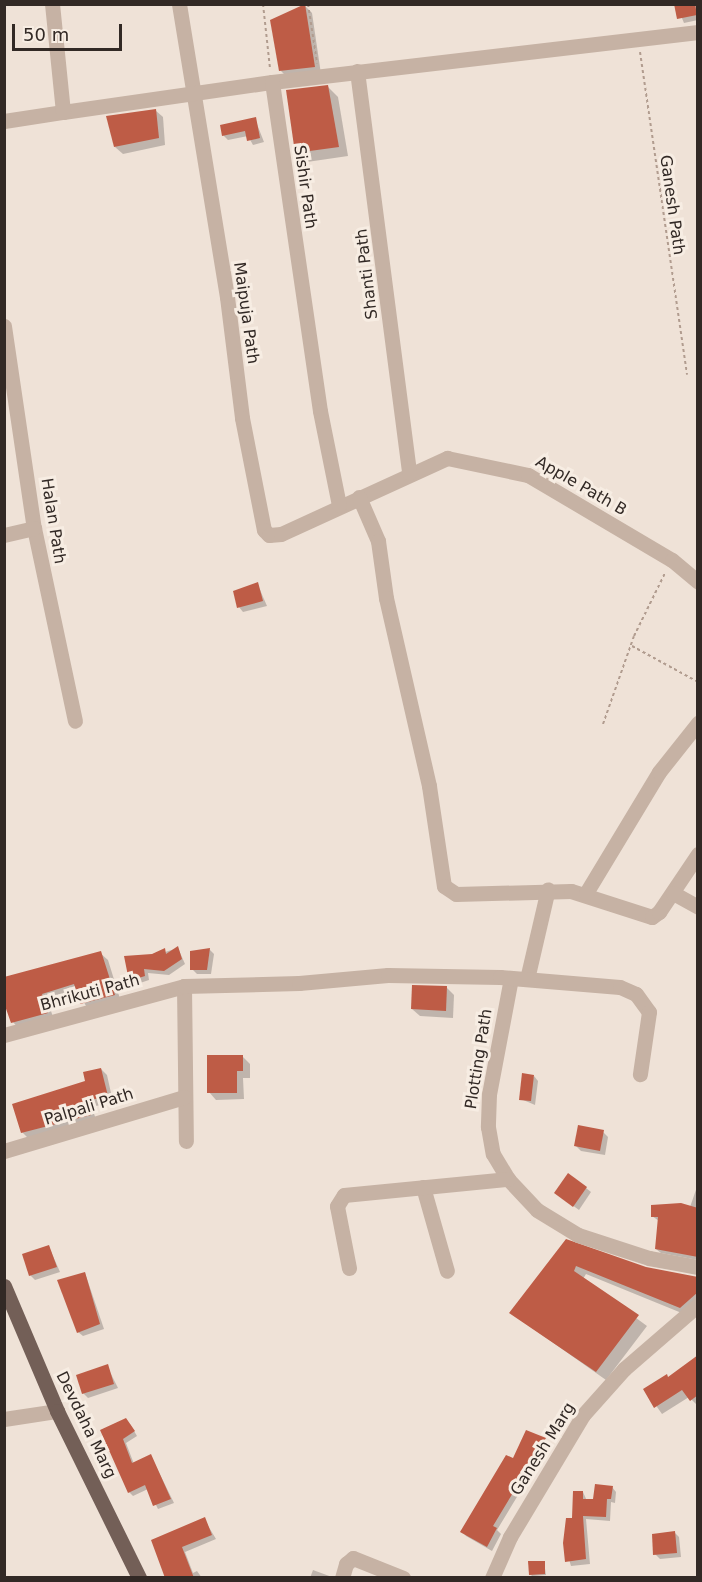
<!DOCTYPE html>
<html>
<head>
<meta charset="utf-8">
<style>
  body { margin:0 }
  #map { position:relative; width:702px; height:1582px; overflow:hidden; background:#efe2d7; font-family:"DejaVu Sans",sans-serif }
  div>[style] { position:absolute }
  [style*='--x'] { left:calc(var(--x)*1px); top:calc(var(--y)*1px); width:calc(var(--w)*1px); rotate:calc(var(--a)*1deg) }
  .shadow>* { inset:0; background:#0003 }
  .building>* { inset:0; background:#be5c46 }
  .path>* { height:2px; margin-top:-1px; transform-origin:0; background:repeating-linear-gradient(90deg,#b19c8f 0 3px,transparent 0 6px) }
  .minor>* { height:15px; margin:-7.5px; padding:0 7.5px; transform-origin:7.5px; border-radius:7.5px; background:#c6b2a4 }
  .major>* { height:15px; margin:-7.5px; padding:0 7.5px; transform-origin:7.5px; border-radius:7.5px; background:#735f57 }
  span { translate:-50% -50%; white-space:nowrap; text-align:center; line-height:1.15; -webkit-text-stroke:6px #f7ede3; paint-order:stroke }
  .street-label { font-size:16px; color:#322925 }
  .frame { position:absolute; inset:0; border:6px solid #322925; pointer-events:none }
  .scale { position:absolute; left:12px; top:24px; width:110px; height:27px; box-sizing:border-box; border:3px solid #322925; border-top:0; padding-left:8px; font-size:18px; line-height:21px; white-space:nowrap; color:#322925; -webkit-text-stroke:4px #f7ede3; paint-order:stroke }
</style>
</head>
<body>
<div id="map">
  <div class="shadow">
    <i style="clip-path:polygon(676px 4px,697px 4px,698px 20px,684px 23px)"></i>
    <i style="clip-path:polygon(305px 6px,312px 13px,321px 74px,288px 78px,281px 71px)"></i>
    <i style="clip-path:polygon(328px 87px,338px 97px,348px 156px,307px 162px,297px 153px)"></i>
    <i style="clip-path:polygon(155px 110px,163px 117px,165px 145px,123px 154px,115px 147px)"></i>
    <i style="clip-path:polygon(255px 119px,264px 142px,253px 145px,248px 136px,228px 140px,223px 135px)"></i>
    <i style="clip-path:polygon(257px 583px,267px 606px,243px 612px,239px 607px)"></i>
    <i style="clip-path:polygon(178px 948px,185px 964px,169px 975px,148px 973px,149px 980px,134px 985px,130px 980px,152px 956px)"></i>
    <i style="clip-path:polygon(209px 949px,214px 954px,211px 974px,197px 974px,192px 969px)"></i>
    <i style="clip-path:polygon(100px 953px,108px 960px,121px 1002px,89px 1011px,78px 992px,48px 1002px,54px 1020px,20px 1030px,13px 1022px,4px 998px)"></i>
    <i style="clip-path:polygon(446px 987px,454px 995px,453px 1018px,420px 1016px,412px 1009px)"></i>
    <i style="clip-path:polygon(242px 1056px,250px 1064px,250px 1078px,243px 1078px,244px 1099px,216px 1100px,209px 1092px)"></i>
    <i style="clip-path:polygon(101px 1069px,107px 1075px,113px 1102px,92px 1107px,96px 1120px,28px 1138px,22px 1132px)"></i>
    <i style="clip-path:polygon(534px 1076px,538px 1081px,535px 1105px,521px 1099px)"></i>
    <i style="clip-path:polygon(603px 1132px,608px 1137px,605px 1155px,581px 1151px,576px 1146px)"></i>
    <i style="clip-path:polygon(698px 1184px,698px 1260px,661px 1253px,656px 1249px,659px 1221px,652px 1216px,690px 1207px)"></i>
    <i style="clip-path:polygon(586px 1188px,591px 1192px,579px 1210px,561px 1197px)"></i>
    <i style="clip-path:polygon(566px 1241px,646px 1269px,698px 1281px,698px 1308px,689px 1316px,586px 1274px,583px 1279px,647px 1326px,606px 1380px,511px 1313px)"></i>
    <i style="clip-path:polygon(49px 1247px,60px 1272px,35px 1280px,30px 1275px)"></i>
    <i style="clip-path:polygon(85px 1273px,104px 1329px,83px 1336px,78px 1332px)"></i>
    <i style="clip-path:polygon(698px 1357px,698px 1406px,689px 1397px,662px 1414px,645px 1390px,669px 1379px)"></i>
    <i style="clip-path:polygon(107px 1366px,118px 1388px,88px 1398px,83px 1393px)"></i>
    <i style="clip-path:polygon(130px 1424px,137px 1436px,126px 1443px,134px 1464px,151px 1456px,174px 1503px,158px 1509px,148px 1489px,133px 1496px,129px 1492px,102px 1431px)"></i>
    <i style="clip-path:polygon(545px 1440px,549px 1444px,497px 1530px,501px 1534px,492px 1551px,466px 1536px,462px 1531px,514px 1460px)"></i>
    <i style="clip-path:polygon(612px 1487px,616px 1492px,615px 1503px,611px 1502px,610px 1521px,586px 1519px,590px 1564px,571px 1566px,564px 1543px,583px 1492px,587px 1501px,594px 1501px)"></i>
    <i style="clip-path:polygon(204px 1519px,216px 1539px,185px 1552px,193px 1573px,197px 1571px,202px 1578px,168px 1578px,153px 1541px)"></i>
    <i style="clip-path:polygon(675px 1533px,679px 1537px,681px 1557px,660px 1559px,655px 1554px)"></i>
    <i style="clip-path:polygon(544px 1562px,546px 1575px,532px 1576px,530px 1574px)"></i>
    <i style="clip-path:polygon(313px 1570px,332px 1577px,332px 1578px,310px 1578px)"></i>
  </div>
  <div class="building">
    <i style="clip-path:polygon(305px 4px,315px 67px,279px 71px,270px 20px)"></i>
    <i style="clip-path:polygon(674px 4px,695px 4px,697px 15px,677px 19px)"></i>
    <i style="clip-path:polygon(328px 85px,339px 147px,295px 153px,286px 90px)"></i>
    <i style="clip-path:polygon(156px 109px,159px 138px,114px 147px,106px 116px)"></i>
    <i style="clip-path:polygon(256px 117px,260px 138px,247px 141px,245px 131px,222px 136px,220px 125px)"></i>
    <i style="clip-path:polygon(258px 582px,263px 601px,237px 608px,233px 591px)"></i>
    <i style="clip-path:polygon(178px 946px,182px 959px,164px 971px,144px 969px,145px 976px,129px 981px,124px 956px,152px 954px,165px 948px,166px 954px)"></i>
    <i style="clip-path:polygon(210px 948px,207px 970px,190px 970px,190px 951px)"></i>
    <i style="clip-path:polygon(101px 951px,115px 995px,80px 1004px,74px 984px,42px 994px,48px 1013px,11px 1023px,4px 1003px,4px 977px)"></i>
    <i style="clip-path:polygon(412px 985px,447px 986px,446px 1011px,411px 1009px)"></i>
    <i style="clip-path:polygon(207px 1055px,243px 1055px,243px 1071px,237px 1071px,237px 1093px,207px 1093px)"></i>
    <i style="clip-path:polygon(101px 1068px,108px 1096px,87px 1101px,91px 1115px,21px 1133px,12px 1104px,85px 1081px,83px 1072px)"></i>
    <i style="clip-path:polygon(522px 1073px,534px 1075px,531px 1101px,519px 1100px)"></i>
    <i style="clip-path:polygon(578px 1125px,604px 1130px,600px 1151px,574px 1146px)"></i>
    <i style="clip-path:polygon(568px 1173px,587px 1187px,573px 1207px,554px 1193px)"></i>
    <i style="clip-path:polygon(681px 1203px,698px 1208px,698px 1257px,655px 1249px,658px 1217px,651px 1217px,651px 1205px)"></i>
    <i style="clip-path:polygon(566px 1239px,646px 1267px,698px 1277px,698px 1292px,680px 1308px,576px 1266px,574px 1271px,639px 1315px,596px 1372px,509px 1313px)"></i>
    <i style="clip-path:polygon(49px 1245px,57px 1267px,29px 1276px,22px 1254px)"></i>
    <i style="clip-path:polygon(85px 1272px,100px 1324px,77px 1333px,57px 1280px)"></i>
    <i style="clip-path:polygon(698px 1355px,698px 1395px,690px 1401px,682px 1390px,654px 1408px,643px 1389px,667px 1374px,668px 1377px)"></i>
    <i style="clip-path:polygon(108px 1364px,114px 1384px,82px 1394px,76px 1375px)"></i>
    <i style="clip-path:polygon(126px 1418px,135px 1431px,123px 1439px,132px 1463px,151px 1454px,171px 1499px,153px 1506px,145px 1485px,128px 1493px,100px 1430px)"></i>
    <i style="clip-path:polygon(526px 1430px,546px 1438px,493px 1526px,497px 1528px,487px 1547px,460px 1532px,506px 1455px,513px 1458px)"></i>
    <i style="clip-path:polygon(595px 1484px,613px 1486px,611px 1499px,607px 1499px,606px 1517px,583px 1516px,586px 1559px,565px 1562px,563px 1543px,566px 1518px,572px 1518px,573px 1491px,583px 1491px,583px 1499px,593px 1499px)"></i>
    <i style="clip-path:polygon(205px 1517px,212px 1535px,182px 1547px,194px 1578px,165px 1578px,151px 1540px)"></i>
    <i style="clip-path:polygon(675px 1531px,677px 1553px,653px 1555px,652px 1534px)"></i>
    <i style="clip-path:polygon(528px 1561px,545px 1561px,545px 1574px,529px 1575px)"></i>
  </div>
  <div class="path">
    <i style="--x:263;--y:4;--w:64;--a:83.8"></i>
    <i style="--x:308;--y:4;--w:60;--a:81.3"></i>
    <i style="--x:640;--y:52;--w:326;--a:81.7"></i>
    <i style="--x:632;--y:646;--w:75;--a:28.6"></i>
    <i style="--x:603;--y:724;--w:93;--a:-70.6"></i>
    <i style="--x:634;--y:636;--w:70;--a:-63.8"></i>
  </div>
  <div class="minor">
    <i style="--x:179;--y:4;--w:297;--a:80.7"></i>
    <i style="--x:227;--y:297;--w:122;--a:82.9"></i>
    <i style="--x:242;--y:418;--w:114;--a:78.9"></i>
    <i style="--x:264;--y:530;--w:7;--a:45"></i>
    <i style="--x:269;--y:535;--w:12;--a:-5"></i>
    <i style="--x:281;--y:534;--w:183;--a:-24.6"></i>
    <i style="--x:447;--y:458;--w:83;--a:11.9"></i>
    <i style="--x:528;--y:475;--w:167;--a:30.6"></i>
    <i style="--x:672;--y:560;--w:34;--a:40"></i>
    <i style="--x:357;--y:71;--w:405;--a:82.6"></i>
    <i style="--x:272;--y:82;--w:429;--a:-6.7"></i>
    <i style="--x:63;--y:112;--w:211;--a:-8.2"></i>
    <i style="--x:272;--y:82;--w:332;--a:81.7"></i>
    <i style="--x:320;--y:411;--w:96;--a:78.6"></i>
    <i style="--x:4;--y:121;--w:60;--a:-8.7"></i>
    <i style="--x:63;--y:112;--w:109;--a:-95.8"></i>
    <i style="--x:4;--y:326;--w:204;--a:81.6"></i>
    <i style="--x:34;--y:528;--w:197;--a:78"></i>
    <i style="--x:359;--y:497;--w:48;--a:66.6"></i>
    <i style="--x:378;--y:541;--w:58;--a:82"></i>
    <i style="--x:386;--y:598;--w:193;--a:77.1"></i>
    <i style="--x:429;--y:786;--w:101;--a:81.5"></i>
    <i style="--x:444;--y:886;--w:14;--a:34"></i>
    <i style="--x:456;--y:894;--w:115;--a:-1.5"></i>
    <i style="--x:571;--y:891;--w:85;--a:17.8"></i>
    <i style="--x:652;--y:917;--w:9;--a:-36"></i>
    <i style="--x:659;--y:912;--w:70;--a:-56.1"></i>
    <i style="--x:4;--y:535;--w:31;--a:-13"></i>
    <i style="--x:586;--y:893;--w:141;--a:-58.9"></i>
    <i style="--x:659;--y:772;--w:63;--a:-51.5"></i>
    <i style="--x:673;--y:893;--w:29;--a:29"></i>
    <i style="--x:511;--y:978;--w:118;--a:100.7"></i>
    <i style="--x:489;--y:1094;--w:33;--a:92"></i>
    <i style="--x:488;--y:1127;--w:27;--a:80"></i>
    <i style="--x:493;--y:1154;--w:29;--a:59"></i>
    <i style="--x:508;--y:1179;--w:42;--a:46.9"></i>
    <i style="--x:537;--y:1210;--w:48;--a:31.4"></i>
    <i style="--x:578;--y:1235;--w:75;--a:17.9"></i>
    <i style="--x:649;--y:1258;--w:50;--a:10.4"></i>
    <i style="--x:527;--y:979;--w:92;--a:-76.9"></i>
    <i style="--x:184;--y:986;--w:155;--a:89.3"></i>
    <i style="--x:4;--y:1035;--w:187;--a:-15.2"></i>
    <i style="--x:184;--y:986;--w:115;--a:-1.5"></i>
    <i style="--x:299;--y:983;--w:89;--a:-5.1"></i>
    <i style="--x:388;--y:975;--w:112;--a:1"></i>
    <i style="--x:500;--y:977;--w:120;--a:4.8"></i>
    <i style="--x:620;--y:987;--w:17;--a:24"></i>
    <i style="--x:636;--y:994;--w:22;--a:54"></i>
    <i style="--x:649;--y:1012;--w:63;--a:98.3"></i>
    <i style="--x:4;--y:1151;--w:188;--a:-16.7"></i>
    <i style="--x:423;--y:1187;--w:87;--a:74.1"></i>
    <i style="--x:349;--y:1268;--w:63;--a:-101"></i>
    <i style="--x:337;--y:1206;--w:13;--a:-58"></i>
    <i style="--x:344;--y:1195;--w:165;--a:-5.6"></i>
    <i style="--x:4;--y:1419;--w:54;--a:-8.6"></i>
    <i style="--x:342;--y:1578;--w:15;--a:-74"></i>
    <i style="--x:346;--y:1564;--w:9;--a:-41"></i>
    <i style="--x:353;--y:1558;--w:54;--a:21.8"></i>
    <i style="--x:492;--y:1578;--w:45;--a:-66.3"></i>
    <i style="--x:510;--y:1537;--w:142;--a:-59.1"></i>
    <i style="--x:583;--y:1415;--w:62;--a:-48.3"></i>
    <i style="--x:624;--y:1369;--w:98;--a:-40.9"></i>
  </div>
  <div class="major">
    <i style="--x:4;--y:1286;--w:136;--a:67"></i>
    <i style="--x:57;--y:1411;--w:186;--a:63.8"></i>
  </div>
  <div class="street-label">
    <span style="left:305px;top:187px;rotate:82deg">Sishir Path</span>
    <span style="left:672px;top:205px;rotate:82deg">Ganesh Path</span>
    <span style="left:367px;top:274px;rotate:-97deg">Shanti Path</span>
    <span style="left:246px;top:313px;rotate:82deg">Maipuja Path</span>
    <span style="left:581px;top:486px;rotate:30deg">Apple Path B</span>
    <span style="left:53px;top:521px;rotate:81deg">Halan Path</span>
    <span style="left:90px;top:993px;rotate:-15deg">Bhrikuti Path</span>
    <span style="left:479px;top:1059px;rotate:-81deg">Plotting Path</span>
    <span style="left:89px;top:1107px;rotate:-17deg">Palpali Path</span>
    <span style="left:86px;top:1425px;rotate:64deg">Devdaha Marg</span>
    <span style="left:543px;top:1449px;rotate:-58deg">Ganesh Marg</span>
  </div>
  <div class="frame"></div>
  <div class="scale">50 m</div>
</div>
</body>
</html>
